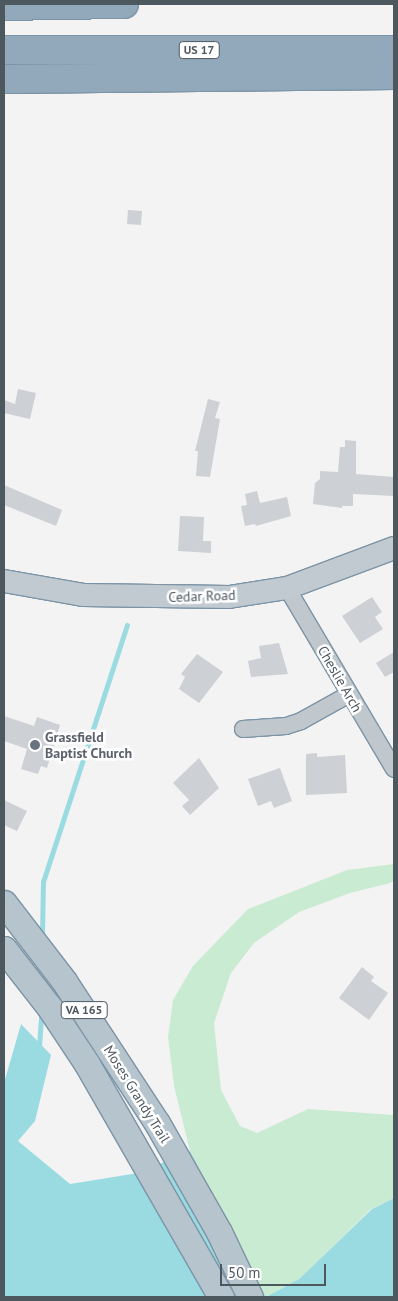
<!DOCTYPE html>
<html>
<head>
<meta charset="utf-8">
<style>
  body { margin:0 }
  #map { position:relative; width:398px; height:1301px; overflow:hidden; background:#f4f3f3; font-family:"PT Sans",sans-serif }
  div>[style] { position:absolute }
  [style*='--x'] { left:calc(var(--x)*1px); top:calc(var(--y)*1px); width:calc(var(--w)*1px); rotate:calc(var(--a)*1deg) }
  .green>* { inset:0; background:#c8ebd2 }
  .water>* { inset:0; background:#9adbe2 }
  .stream>* { height:4.5px; margin:-2.25px; padding:0 2.25px; transform-origin:2.25px; border-radius:2.25px; background:#9adbe2 }
  .building>* { inset:0; background:#cdd0d4 }
  .roads { filter:drop-shadow(1px 0 #7c94a6) drop-shadow(-1px 0 #7c94a6) drop-shadow(0 1px #7c94a6) drop-shadow(0 -1px #7c94a6) }
  .street>* { height:16px; margin:-8px; padding:0 8px; transform-origin:8px; border-radius:8px; background:#c0c8cd }
  .secondary>* { height:22px; margin:-11px; padding:0 11px; transform-origin:11px; border-radius:11px; background:#c1cad1 }
  .primary>* { height:25px; margin:-12.5px; padding:0 12.5px; transform-origin:12.5px; border-radius:12.5px; background:#b6c4cd }
  .highway>* { height:28px; margin:-14px; padding:0 14px; transform-origin:14px; border-radius:14px; background:#91a9ba }
  .dots>* { width:14px; height:14px; translate:-50% -50%; box-sizing:border-box; border:2px solid #fff; border-radius:50% }
  span { translate:-50% -50%; white-space:nowrap; text-align:center; line-height:1.15; -webkit-text-stroke:5px #fff; paint-order:stroke }
  .shield-label span { padding:1px 4px; background:#fff; border:1px solid; border-radius:4px; -webkit-text-stroke-width:0 }
  .shield-label { font-size:12px; color:#4c575e; font-weight:700 }
  .street-label { font-size:14px; color:#4c575e }
  .worship-label { font-size:14px; color:#5b616d; font-weight:700 }
  .left { translate:0 -50%; text-align:left }
  .frame { position:absolute; inset:0; border:5px solid #4c575e; pointer-events:none }
  .scale { position:absolute; left:220px; top:1264px; width:106px; height:22px; box-sizing:border-box; border:2px solid #4c575e; border-top:0; padding-left:6px; font-size:15px; line-height:18px; white-space:nowrap; color:#4c575e; -webkit-text-stroke:4px #fff; paint-order:stroke }
</style>
</head>
<body>
<div id="map">
  <div class="green">
    <i style="clip-path:polygon(394px 864px,394px 880px,390px 883px,350px 893px,299px 912px,254px 943px,231px 973px,214px 1023px,221px 1090px,240px 1126px,257px 1133px,308px 1109px,394px 1115px,394px 1198px,371px 1209px,299px 1279px,266px 1297px,190px 1151px,174px 1086px,168px 1037px,173px 1000px,193px 966px,248px 909px,347px 870px)"></i>
  </div>
  <div class="water">
    <i style="clip-path:polygon(21px 1024px,51px 1055px,35px 1121px,18px 1141px,70px 1184px,138px 1173px,190px 1151px,266px 1297px,299px 1279px,372px 1209px,394px 1198px,394px 1297px,4px 1297px,4px 1083px)"></i>
  </div>
  <div class="stream">
    <i style="--x:42;--y:934;--w:52;--a:-88.9"></i>
    <i style="--x:43;--y:882;--w:270;--a:-71.9"></i>
    <i style="--x:39;--y:1047;--w:32;--a:-86"></i>
  </div>
  <div class="building">
    <i style="clip-path:polygon(128px 210px,142px 211px,141px 225px,127px 224px)"></i>
    <i style="clip-path:polygon(18px 389px,36px 393px,30px 419px,4px 413px,4px 400px,15px 404px)"></i>
    <i style="clip-path:polygon(208px 399px,220px 402px,215px 418px,220px 419px,210px 477px,196px 476px,198px 451px,195px 451px)"></i>
    <i style="clip-path:polygon(345px 440px,356px 441px,356px 474px,394px 477px,394px 496px,353px 494px,353px 506px,342px 506px,342px 508px,313px 504px,315px 483px,320px 479px,320px 471px,338px 472px,340px 447px,345px 447px)"></i>
    <i style="clip-path:polygon(4px 485px,62px 510px,56px 526px,4px 505px)"></i>
    <i style="clip-path:polygon(257px 491px,260px 503px,287px 497px,291px 516px,256px 526px,255px 524px,245px 526px,241px 506px,247px 505px,245px 494px)"></i>
    <i style="clip-path:polygon(180px 516px,204px 517px,203px 541px,211px 541px,211px 553px,178px 551px)"></i>
    <i style="clip-path:polygon(372px 597px,382px 612px,375px 617px,383px 629px,360px 643px,342px 616px)"></i>
    <i style="clip-path:polygon(279px 643px,288px 674px,251px 677px,248px 661px,261px 658px,259px 646px)"></i>
    <i style="clip-path:polygon(394px 652px,394px 672px,385px 677px,376px 663px)"></i>
    <i style="clip-path:polygon(197px 654px,223px 672px,199px 703px,179px 689px,185px 677px,181px 674px)"></i>
    <i style="clip-path:polygon(4px 716px,34px 726px,37px 717px,60px 725px,47px 768px,41px 766px,38px 774px,21px 769px,27px 749px,4px 741px)"></i>
    <i style="clip-path:polygon(317px 753px,317px 757px,345px 755px,347px 793px,306px 795px,306px 754px)"></i>
    <i style="clip-path:polygon(199px 758px,219px 788px,190px 815px,182px 806px,189px 800px,173px 783px)"></i>
    <i style="clip-path:polygon(280px 768px,292px 801px,274px 808px,271px 801px,258px 806px,248px 779px)"></i>
    <i style="clip-path:polygon(4px 800px,27px 811px,17px 831px,4px 825px)"></i>
    <i style="clip-path:polygon(362px 967px,374px 977px,371px 981px,388px 993px,369px 1020px,339px 998px)"></i>
  </div>
  <div class="roads">
    <div class="street">
      <i style="--x:287;--y:588;--w:210;--a:59.4"></i>
      <i style="--x:243;--y:729;--w:43;--a:-4"></i>
      <i style="--x:286;--y:726;--w:16;--a:-18"></i>
      <i style="--x:301;--y:721;--w:54;--a:-29"></i>
    </div>
    <div class="secondary">
      <i style="--x:4;--y:581;--w:80;--a:10"></i>
      <i style="--x:83;--y:595;--w:146;--a:0.8"></i>
      <i style="--x:229;--y:597;--w:59;--a:-8.8"></i>
      <i style="--x:287;--y:588;--w:114;--a:-20.5"></i>
    </div>
    <div class="primary">
      <i style="--x:4;--y:903;--w:98;--a:52.4"></i>
      <i style="--x:64;--y:981;--w:170;--a:56.8"></i>
      <i style="--x:157;--y:1123;--w:125;--a:60.4"></i>
      <i style="--x:219;--y:1232;--w:72;--a:64.5"></i>
      <i style="--x:4;--y:949;--w:75;--a:52.1"></i>
      <i style="--x:50;--y:1008;--w:67;--a:56.5"></i>
      <i style="--x:87;--y:1064;--w:269;--a:60.1"></i>
    </div>
    <div class="highway">
      <i style="--x:4;--y:6;--w:120;--a:-1"></i>
      <i style="--x:4;--y:50;--w:390;--a:0"></i>
      <i style="--x:4;--y:79;--w:390;--a:-0.6"></i>
    </div>
  </div>
  <div class="dots">
    <i style="left:35px;top:745px;background:#6b7280"></i>
  </div>
  <div class="shield-label">
    <span style="left:199px;top:50px">US 17</span>
    <span style="left:84px;top:1010px">VA 165</span>
  </div>
  <div class="street-label">
    <span style="left:202px;top:596px;rotate:-2deg">Cedar Road</span>
    <span style="left:340px;top:679px;rotate:60deg">Cheslie Arch</span>
    <span style="left:137px;top:1094px;rotate:58deg">Moses Grandy Trail</span>
  </div>
  <div class="worship-label">
    <span class="left" style="left:45px;top:745px">Grassfield<br>Baptist Church</span>
  </div>
  <div class="frame"></div>
  <div class="scale">50 m</div>
</div>
</body>
</html>
